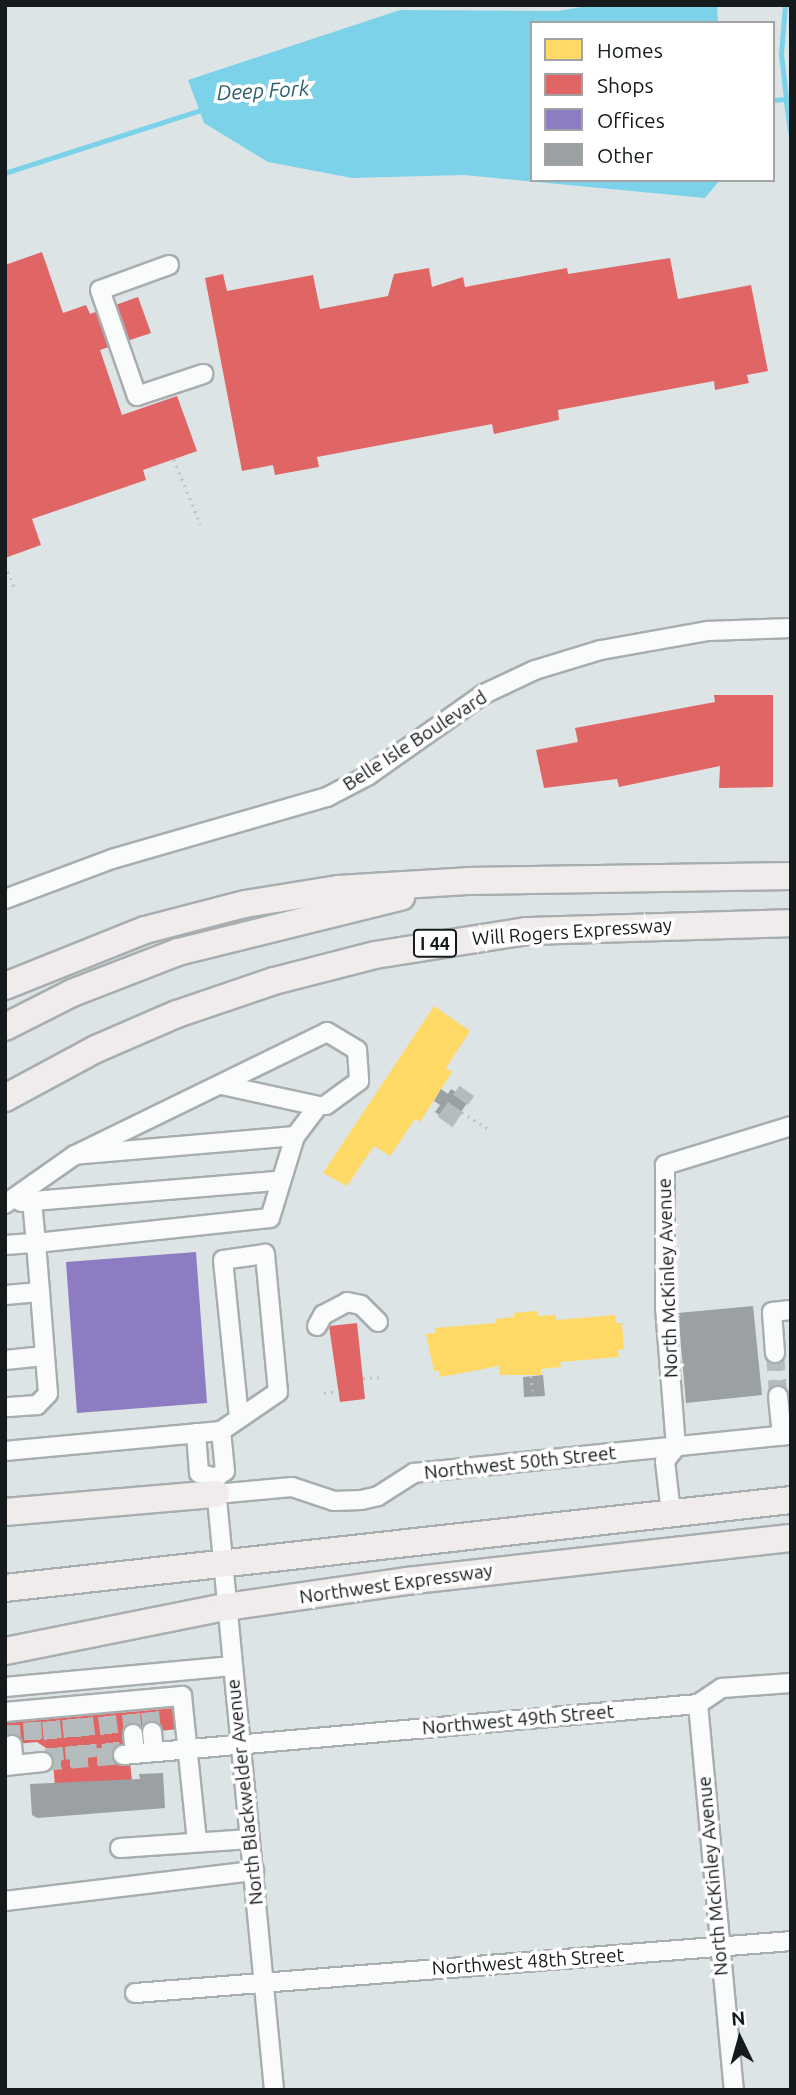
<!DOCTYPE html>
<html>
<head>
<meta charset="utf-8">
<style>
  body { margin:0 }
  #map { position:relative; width:796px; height:2095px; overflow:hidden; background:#dce4e6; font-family:Ubuntu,sans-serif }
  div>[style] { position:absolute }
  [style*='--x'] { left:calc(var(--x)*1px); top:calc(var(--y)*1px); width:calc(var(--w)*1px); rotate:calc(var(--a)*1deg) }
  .water>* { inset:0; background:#7cd2e9 }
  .homes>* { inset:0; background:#ffd966 }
  .shops>* { inset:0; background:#e06666 }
  .offices>* { inset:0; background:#8e7cc3 }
  .stream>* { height:4.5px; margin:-2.25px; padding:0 2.25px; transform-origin:2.25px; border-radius:2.25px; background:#7cd2e9 }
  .building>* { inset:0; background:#9ba0a2 }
  .minor-tunnel>* { height:18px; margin-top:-9px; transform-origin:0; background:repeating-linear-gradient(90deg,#b4bcbe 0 18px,transparent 0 27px) }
  .path>* { height:2.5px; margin-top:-1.25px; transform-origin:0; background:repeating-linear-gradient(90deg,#c0c3c3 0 2px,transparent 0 7px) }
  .roads { filter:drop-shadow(2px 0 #a8aeb0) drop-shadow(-2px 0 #a8aeb0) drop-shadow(0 2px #a8aeb0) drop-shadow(0 -2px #a8aeb0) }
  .minor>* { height:18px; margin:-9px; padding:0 9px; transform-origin:9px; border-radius:9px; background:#fafbfb }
  .highway>* { height:26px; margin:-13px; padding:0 13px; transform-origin:13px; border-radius:13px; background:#f0eceb }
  span { translate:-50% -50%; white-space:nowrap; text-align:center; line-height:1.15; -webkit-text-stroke:7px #fff; paint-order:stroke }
  .shield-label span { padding:2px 5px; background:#fff; border:2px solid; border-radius:5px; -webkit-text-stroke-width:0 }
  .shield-label { font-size:18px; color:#151a1c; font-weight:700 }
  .street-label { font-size:19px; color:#151a1c }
  .water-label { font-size:21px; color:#2d5f6c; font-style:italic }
  .frame { position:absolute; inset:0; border:7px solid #151a1c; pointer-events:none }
  .legend { position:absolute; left:530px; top:21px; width:245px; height:161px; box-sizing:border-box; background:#fff; border:2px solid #a1a3a4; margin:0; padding:9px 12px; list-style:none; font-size:21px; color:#151a1c }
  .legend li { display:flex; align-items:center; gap:14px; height:35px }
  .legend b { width:35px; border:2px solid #a1a3a4 }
  .north { position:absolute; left:705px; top:2004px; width:70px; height:70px; -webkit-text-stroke:5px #fff; paint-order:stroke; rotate:355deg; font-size:19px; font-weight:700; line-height:28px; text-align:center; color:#151a1c }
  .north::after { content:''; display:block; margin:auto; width:24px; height:32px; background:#151a1c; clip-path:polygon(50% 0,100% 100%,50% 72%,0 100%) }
</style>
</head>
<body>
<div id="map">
  <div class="water">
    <i style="clip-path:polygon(594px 5px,717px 5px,718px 23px,532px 23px,532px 180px,720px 180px,705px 198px,464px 175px,352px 178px,268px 162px,204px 123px,188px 80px,400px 10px,558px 11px)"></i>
  </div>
  <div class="homes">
    <i style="clip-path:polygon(434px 1006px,470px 1031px,446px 1068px,452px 1072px,420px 1122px,415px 1119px,390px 1156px,374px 1146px,347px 1186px,323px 1173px)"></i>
    <i style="clip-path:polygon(537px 1311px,537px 1316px,556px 1315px,556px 1320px,615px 1315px,616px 1323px,622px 1323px,624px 1349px,618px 1350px,619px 1357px,560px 1362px,561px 1367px,541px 1369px,541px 1375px,500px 1375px,499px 1366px,440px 1377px,439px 1371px,434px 1371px,426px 1334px,436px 1333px,435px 1328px,496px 1323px,496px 1319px,514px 1317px,514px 1313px)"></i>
  </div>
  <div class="shops">
    <i style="clip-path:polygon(42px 252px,63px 313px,86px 305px,90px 314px,138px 297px,151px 333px,100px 350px,122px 415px,177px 396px,197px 451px,143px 470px,146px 480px,32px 519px,41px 545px,5px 558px,5px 265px)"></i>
    <i style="clip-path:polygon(670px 258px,678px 299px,751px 285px,768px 371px,747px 375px,749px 383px,715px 390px,714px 381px,558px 410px,559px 420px,494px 434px,492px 424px,317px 457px,319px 467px,275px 475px,273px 465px,242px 471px,205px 278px,223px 274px,227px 291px,313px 275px,320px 309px,388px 296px,394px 274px,429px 268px,432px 287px,463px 277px,465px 287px,567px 268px,568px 274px)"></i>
    <i style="clip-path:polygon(714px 695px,773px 695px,773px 787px,719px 788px,720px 766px,619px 787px,617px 779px,544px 788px,536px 750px,578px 742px,575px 728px,715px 702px)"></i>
    <i style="clip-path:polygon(357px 1323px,365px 1399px,340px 1402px,329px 1326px)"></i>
    <i style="clip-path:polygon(175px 1708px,178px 1729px,142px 1733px,128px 1747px,132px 1780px,55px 1786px,52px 1752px,37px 1742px,5px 1745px,5px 1723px)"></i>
  </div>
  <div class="offices">
    <i style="clip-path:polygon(196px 1252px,207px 1403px,77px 1413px,66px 1262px)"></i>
  </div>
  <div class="stream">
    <i style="--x:786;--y:99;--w:34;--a:82"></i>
    <i style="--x:773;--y:100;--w:13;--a:-4"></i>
    <i style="--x:786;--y:99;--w:45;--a:-96.3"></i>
    <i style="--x:781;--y:54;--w:49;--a:-85.3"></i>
    <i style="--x:5;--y:173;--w:209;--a:-17.8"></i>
  </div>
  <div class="building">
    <i style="clip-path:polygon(441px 1089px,448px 1094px,451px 1089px,469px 1100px,453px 1124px,435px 1112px,440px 1105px,434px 1101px)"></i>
    <i style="clip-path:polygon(753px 1306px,762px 1395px,686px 1403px,678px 1313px)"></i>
    <i style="clip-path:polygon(543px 1375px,545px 1396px,524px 1397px,523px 1377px)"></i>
    <i style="clip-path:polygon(163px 1773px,165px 1808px,37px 1818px,32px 1815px,30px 1784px,140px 1779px,139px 1774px)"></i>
  </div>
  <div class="minor-tunnel">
    <i style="--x:445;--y:1122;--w:38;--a:-55"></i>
    <i style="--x:775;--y:1353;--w:43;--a:86"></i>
    <i style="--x:150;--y:1712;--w:20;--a:84"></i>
    <i style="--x:131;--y:1714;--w:20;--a:84"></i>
    <i style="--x:107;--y:1716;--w:40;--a:82.9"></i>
    <i style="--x:84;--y:1718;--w:40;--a:82.9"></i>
    <i style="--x:71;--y:1719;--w:40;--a:84.3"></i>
    <i style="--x:51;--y:1721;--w:40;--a:84.3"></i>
    <i style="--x:32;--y:1722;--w:26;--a:86"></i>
    <i style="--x:11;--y:1725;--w:20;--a:87"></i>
    <i style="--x:43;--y:1762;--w:80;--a:-5"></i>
  </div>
  <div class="path">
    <i style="--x:174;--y:459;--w:71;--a:67.8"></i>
    <i style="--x:5;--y:565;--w:26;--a:67"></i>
    <i style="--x:462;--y:1112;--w:31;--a:33"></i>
    <i style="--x:531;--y:1376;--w:15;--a:82"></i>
    <i style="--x:363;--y:1378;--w:20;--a:-3"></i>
    <i style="--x:324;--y:1393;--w:15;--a:-8"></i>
  </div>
  <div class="roads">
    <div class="minor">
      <i style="--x:169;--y:265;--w:73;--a:160.1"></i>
      <i style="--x:100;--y:290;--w:112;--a:70.8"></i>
      <i style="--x:137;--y:396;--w:70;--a:-18.4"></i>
      <i style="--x:5;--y:899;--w:114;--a:-20.5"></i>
      <i style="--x:112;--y:859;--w:224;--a:-16.1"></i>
      <i style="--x:327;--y:797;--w:47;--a:-27.6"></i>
      <i style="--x:369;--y:775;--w:141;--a:-35.2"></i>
      <i style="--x:484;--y:694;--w:56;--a:-25.2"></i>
      <i style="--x:535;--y:670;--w:69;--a:-16.9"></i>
      <i style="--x:601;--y:650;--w:109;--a:-10.1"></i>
      <i style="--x:708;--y:631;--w:83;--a:-2.1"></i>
      <i style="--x:222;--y:1085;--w:98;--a:12.3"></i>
      <i style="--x:318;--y:1106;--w:38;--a:127"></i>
      <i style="--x:32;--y:1201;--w:42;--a:84.6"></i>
      <i style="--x:36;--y:1243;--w:235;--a:-6.1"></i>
      <i style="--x:270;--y:1218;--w:86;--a:-73"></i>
      <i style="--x:295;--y:1136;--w:221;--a:175.1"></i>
      <i style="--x:21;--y:1202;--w:259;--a:-4.7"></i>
      <i style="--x:5;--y:1204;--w:85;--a:-35"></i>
      <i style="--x:75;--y:1155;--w:280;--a:-26"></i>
      <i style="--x:327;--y:1032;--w:35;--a:31"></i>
      <i style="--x:357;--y:1050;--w:31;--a:86"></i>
      <i style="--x:359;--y:1081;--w:41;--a:144"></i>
      <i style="--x:5;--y:1245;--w:31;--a:-4"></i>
      <i style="--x:36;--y:1243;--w:49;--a:85.3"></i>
      <i style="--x:5;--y:1295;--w:35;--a:-5"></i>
      <i style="--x:40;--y:1292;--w:102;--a:85.5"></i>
      <i style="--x:48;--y:1394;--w:16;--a:135"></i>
      <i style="--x:37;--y:1405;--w:32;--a:176"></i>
      <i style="--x:317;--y:1326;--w:13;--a:-61"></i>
      <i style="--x:323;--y:1315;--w:27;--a:-28"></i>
      <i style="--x:347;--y:1302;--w:14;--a:12"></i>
      <i style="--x:361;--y:1305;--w:24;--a:45"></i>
      <i style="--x:775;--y:1353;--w:41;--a:-94.2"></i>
      <i style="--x:772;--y:1312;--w:19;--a:-6"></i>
      <i style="--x:5;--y:1360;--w:40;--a:-5.7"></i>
      <i style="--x:778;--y:1396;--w:40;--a:84.3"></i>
      <i style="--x:196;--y:1433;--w:40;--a:85.7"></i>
      <i style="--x:199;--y:1473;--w:17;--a:17"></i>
      <i style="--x:215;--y:1478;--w:12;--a:-35"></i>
      <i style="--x:225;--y:1471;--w:40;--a:-95.7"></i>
      <i style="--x:5;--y:1451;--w:217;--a:-5.3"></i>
      <i style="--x:221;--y:1431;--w:69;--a:-34.4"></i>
      <i style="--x:278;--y:1392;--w:139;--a:-95.4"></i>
      <i style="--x:265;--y:1254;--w:42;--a:171.9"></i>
      <i style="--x:223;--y:1260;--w:159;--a:84.2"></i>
      <i style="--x:215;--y:1478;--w:615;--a:84.49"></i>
      <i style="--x:216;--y:1494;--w:76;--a:-5.3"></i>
      <i style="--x:292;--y:1487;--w:44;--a:18.4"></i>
      <i style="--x:334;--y:1501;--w:27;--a:-2"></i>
      <i style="--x:361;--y:1500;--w:17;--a:-13"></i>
      <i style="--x:378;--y:1496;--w:43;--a:-32.6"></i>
      <i style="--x:414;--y:1473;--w:379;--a:-5.8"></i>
      <i style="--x:671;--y:1513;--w:52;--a:-96.6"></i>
      <i style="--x:665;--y:1461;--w:18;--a:-52"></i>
      <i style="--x:676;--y:1447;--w:140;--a:-94.5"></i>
      <i style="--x:665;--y:1307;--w:142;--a:-90"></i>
      <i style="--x:665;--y:1165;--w:132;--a:-17.2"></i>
      <i style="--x:5;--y:1687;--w:228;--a:-5.3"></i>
      <i style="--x:698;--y:1704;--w:388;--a:84.7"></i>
      <i style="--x:5;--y:1712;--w:178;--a:-5.2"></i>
      <i style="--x:182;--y:1696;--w:146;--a:84.1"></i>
      <i style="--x:152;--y:1732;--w:20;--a:84"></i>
      <i style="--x:133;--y:1734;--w:20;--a:84"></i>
      <i style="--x:12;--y:1745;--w:20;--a:84"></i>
      <i style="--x:123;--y:1755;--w:577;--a:-5.07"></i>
      <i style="--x:698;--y:1704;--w:29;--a:-34"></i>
      <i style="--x:722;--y:1688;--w:69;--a:-4.1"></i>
      <i style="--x:5;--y:1766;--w:38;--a:-6"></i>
      <i style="--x:120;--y:1848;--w:130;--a:-4"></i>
      <i style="--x:5;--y:1901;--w:251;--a:-6.9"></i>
      <i style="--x:135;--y:1993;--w:658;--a:-4.53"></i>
    </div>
    <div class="highway">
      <i style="--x:5;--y:986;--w:151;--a:-21.8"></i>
      <i style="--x:145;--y:930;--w:103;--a:-14.6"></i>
      <i style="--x:245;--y:904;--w:94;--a:-9.2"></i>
      <i style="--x:338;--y:889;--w:129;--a:-3.5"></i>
      <i style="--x:467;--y:881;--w:324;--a:-0.9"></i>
      <i style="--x:5;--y:1027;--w:75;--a:-26.9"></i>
      <i style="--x:72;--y:993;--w:114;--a:-21.1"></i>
      <i style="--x:178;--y:952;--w:230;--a:-13.9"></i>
      <i style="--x:5;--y:1098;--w:103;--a:-28.3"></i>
      <i style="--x:96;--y:1049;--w:88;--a:-23.4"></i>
      <i style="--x:177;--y:1014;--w:102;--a:-18.8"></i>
      <i style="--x:274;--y:981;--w:104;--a:-14.4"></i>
      <i style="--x:375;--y:955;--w:153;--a:-9"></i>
      <i style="--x:526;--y:931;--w:265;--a:-1.7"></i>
      <i style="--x:5;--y:1512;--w:212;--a:-4.9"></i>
      <i style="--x:5;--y:1588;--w:791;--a:-6.39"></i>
      <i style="--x:5;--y:1651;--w:225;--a:-11.3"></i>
      <i style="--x:226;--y:1607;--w:183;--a:-8.2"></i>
      <i style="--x:407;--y:1581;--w:386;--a:-6.4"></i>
    </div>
  </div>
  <div class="shield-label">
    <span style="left:435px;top:943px">I 44</span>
  </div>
  <div class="street-label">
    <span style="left:415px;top:741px;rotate:-33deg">Belle Isle Boulevard</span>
    <span style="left:572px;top:932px;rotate:-4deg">Will Rogers Expressway</span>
    <span style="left:668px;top:1278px;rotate:-92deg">North McKinley Avenue</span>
    <span style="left:520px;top:1463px;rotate:-6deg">Northwest 50th Street</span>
    <span style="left:396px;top:1584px;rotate:-8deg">Northwest Expressway</span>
    <span style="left:518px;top:1720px;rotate:-5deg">Northwest 49th Street</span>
    <span style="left:245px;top:1792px;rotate:-96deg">North Blackwelder Avenue</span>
    <span style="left:713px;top:1876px;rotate:-95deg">North McKinley Avenue</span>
    <span style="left:528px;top:1962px;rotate:-4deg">Northwest 48th Street</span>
  </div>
  <div class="water-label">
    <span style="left:263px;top:90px;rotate:-3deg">Deep Fork</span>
  </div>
  <div class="frame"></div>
  <ul class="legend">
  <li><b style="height:19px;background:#ffd966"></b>Homes</li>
  <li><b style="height:19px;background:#e06666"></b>Shops</li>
  <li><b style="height:19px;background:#8e7cc3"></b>Offices</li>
  <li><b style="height:19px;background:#9ba0a2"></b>Other</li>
  </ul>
  <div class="north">N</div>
</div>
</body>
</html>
